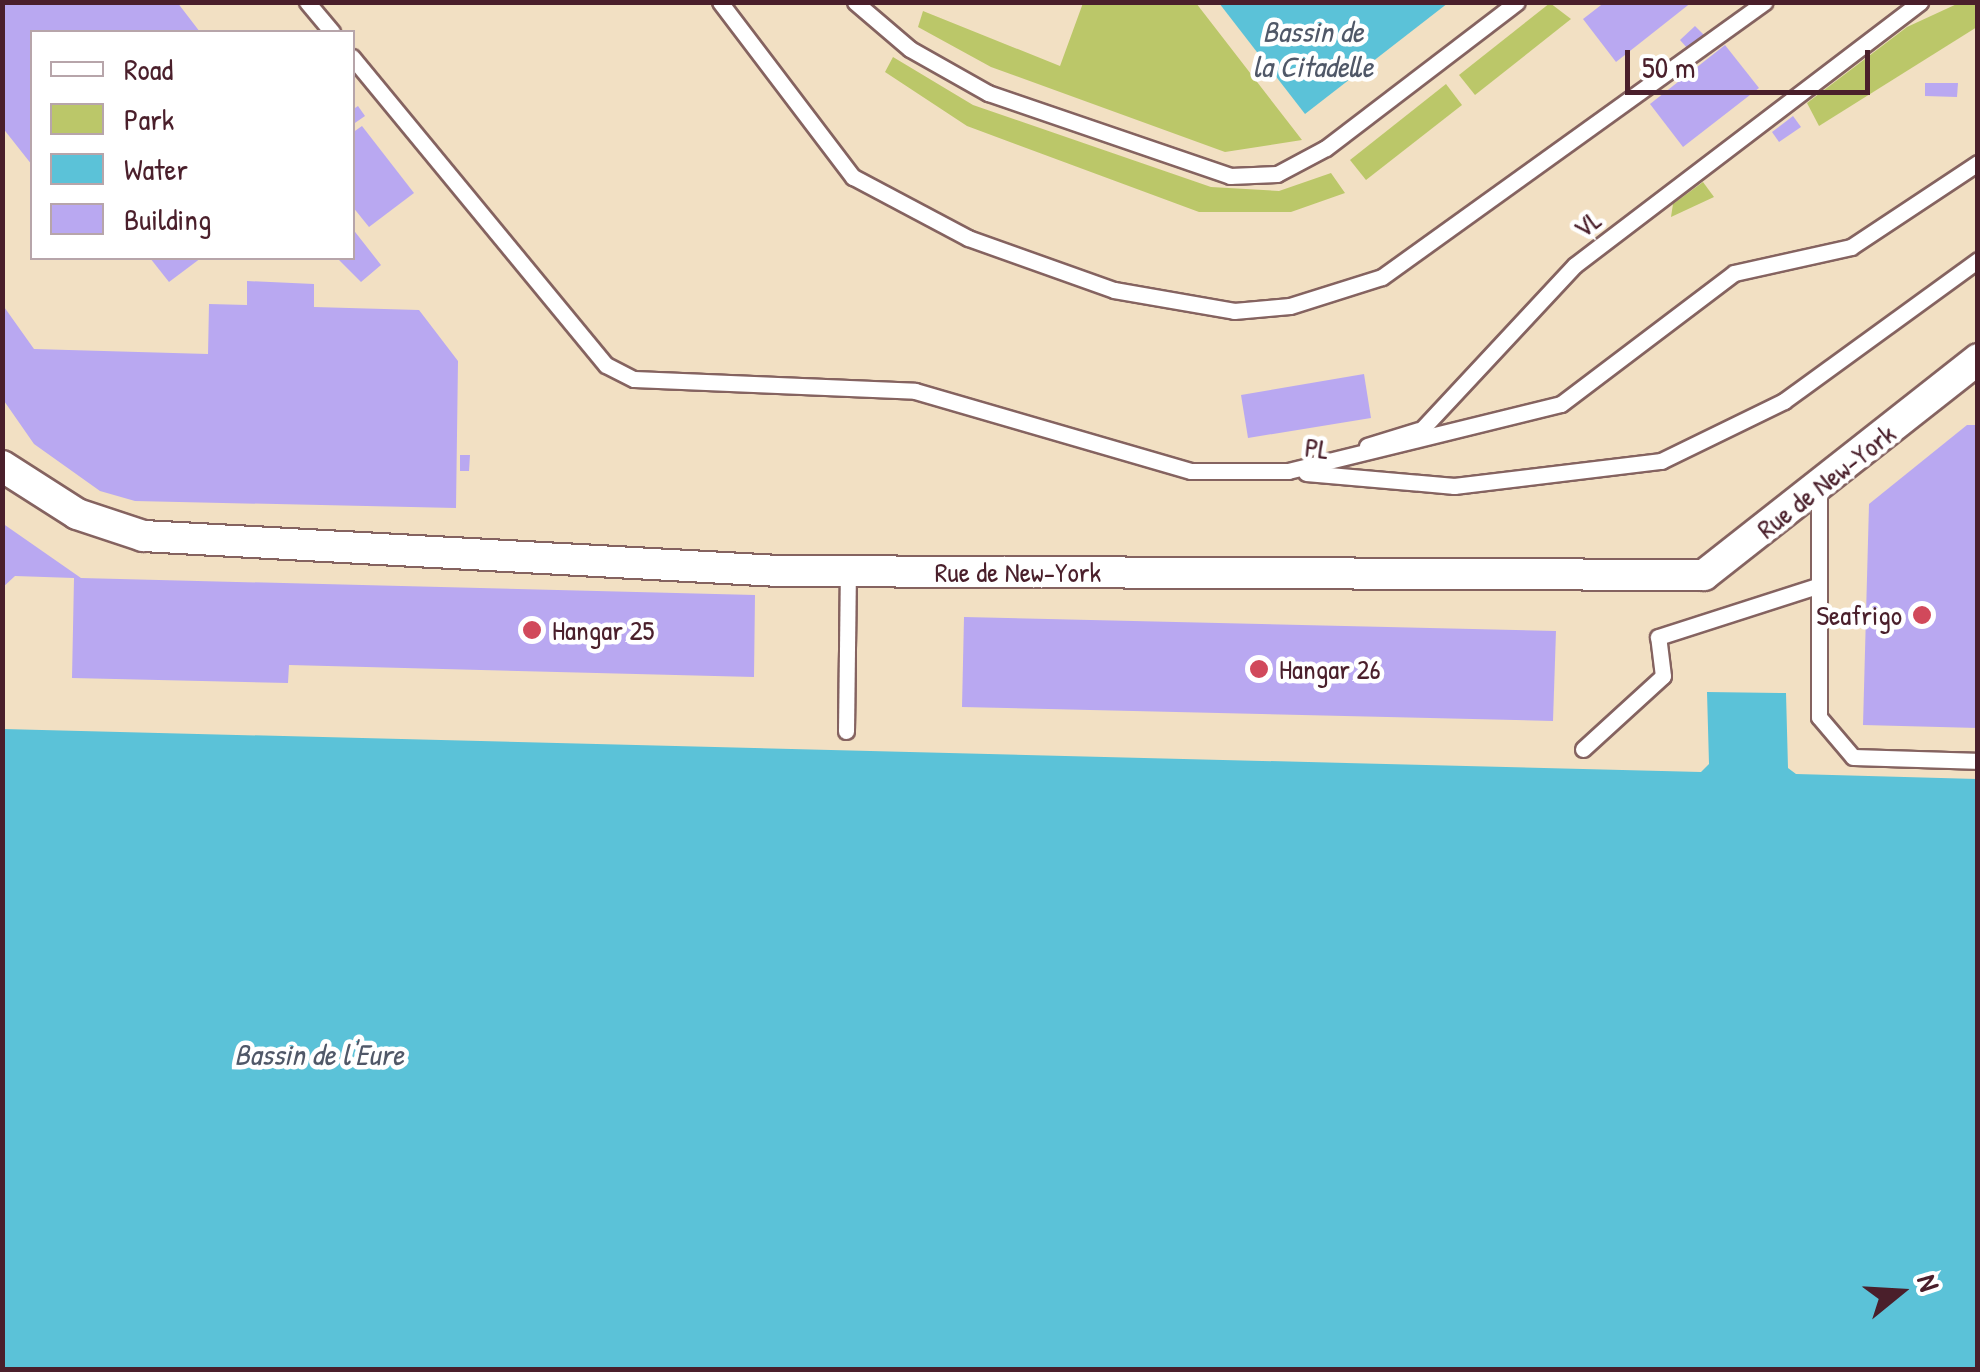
<!DOCTYPE html>
<html>
<head>
<meta charset="utf-8">
<style>
  body { margin:0 }
  #map { position:relative; width:1980px; height:1372px; overflow:hidden; background:#f2e0c3; font-family:"Patrick Hand",sans-serif }
  div>[style] { position:absolute }
  [style*='--x'] { left:calc(var(--x)*1px); top:calc(var(--y)*1px); width:calc(var(--w)*1px); rotate:calc(var(--a)*1deg) }
  .green>* { inset:0; background:#bbc769 }
  .water>* { inset:0; background:#5bc2d8 }
  .building>* { inset:0; background:#b9a8f1 }
  .roads { filter:drop-shadow(2px 0 #856360) drop-shadow(-2px 0 #856360) drop-shadow(0 2px #856360) drop-shadow(0 -2px #856360) }
  .service>* { height:15px; margin:-7.5px; padding:0 7.5px; transform-origin:7.5px; border-radius:7.5px; background:#fff }
  .minor>* { height:30px; margin:-15px; padding:0 15px; transform-origin:15px; border-radius:15px; background:#fff }
  .dots>* { width:28px; height:28px; translate:-50% -50%; box-sizing:border-box; border:5px solid #fff; border-radius:50% }
  span { translate:-50% -50%; white-space:nowrap; text-align:center; line-height:1.15; -webkit-text-stroke:9px #fff; paint-order:stroke }
  .street-label { font-size:28px; color:#4a1f2b }
  .poi-label { font-size:28px; color:#4a1f2b }
  .right { translate:-100% -50%; text-align:right }
  .left { translate:0 -50%; text-align:left }
  .water-label { font-size:30px; color:#505868; font-style:italic }
  .frame { position:absolute; inset:0; border:5px solid #4a1f2b; pointer-events:none }
  .legend { position:absolute; left:30px; top:30px; width:325px; height:230px; box-sizing:border-box; background:#fff; border:2px solid #b7a5aa; margin:0; padding:12px 18px; list-style:none; font-size:30px; color:#4a1f2b }
  .legend li { display:flex; align-items:center; gap:20px; height:50px }
  .legend b { width:50px; border:2px solid #b7a5aa }
  .north { position:absolute; left:1850px; top:1242px; width:100px; height:100px; -webkit-text-stroke:8px #fff; paint-order:stroke; rotate:72deg; font-size:28px; font-weight:700; line-height:40px; text-align:center; color:#4a1f2b }
  .north::after { content:''; display:block; margin:auto; width:35px; height:45px; background:#4a1f2b; clip-path:polygon(50% 0,100% 100%,50% 72%,0 100%) }
  .scale { position:absolute; left:1625px; top:50px; width:245px; height:45px; box-sizing:border-box; border:5px solid #4a1f2b; border-top:0; padding-left:12px; font-size:30px; line-height:35px; white-space:nowrap; color:#4a1f2b; -webkit-text-stroke:8px #fff; paint-order:stroke }
</style>
</head>
<body>
<div id="map">
  <div class="green">
    <i style="clip-path:polygon(1083px 3px,1196px 3px,1302px 140px,1225px 152px,991px 67px,918px 27px,923px 11px,1060px 66px)"></i>
    <i style="clip-path:polygon(1550px 3px,1571px 19px,1475px 95px,1459px 75px)"></i>
    <i style="clip-path:polygon(1959px 3px,1977px 3px,1977px 27px,1819px 126px,1807px 103px,1907px 27px)"></i>
    <i style="clip-path:polygon(893px 57px,973px 105px,1211px 187px,1279px 191px,1331px 173px,1345px 193px,1291px 212px,1199px 212px,967px 126px,885px 72px)"></i>
    <i style="clip-path:polygon(1446px 84px,1462px 105px,1366px 180px,1350px 160px)"></i>
    <i style="clip-path:polygon(1703px 182px,1714px 197px,1671px 217px,1673px 204px)"></i>
  </div>
  <div class="water">
    <i style="clip-path:polygon(1219px 3px,1448px 3px,1305px 114px)"></i>
    <i style="clip-path:polygon(1707px 692px,1786px 693px,1788px 768px,1796px 774px,1977px 779px,1977px 1369px,3px 1369px,3px 729px,1701px 772px,1709px 764px)"></i>
  </div>
  <div class="building">
    <i style="clip-path:polygon(2px 2px,177px 2px,200px 32px,32px 32px,32px 165px,2px 127px)"></i>
    <i style="clip-path:polygon(1605px 2px,1692px 2px,1616px 62px,1583px 19px)"></i>
    <i style="clip-path:polygon(1695px 26px,1704px 35px,1688px 49px,1680px 40px)"></i>
    <i style="clip-path:polygon(1725px 45px,1759px 88px,1683px 147px,1650px 104px)"></i>
    <i style="clip-path:polygon(1925px 83px,1958px 83px,1957px 97px,1925px 96px)"></i>
    <i style="clip-path:polygon(358px 106px,365px 116px,352px 125px,352px 110px)"></i>
    <i style="clip-path:polygon(1793px 116px,1801px 127px,1779px 142px,1772px 132px)"></i>
    <i style="clip-path:polygon(362px 126px,414px 193px,369px 227px,352px 206px,352px 133px)"></i>
    <i style="clip-path:polygon(352px 228px,381px 265px,361px 282px,337px 258px,352px 258px)"></i>
    <i style="clip-path:polygon(150px 258px,201px 258px,169px 282px)"></i>
    <i style="clip-path:polygon(247px 281px,314px 284px,314px 307px,419px 310px,458px 361px,456px 508px,135px 501px,100px 491px,34px 444px,2px 398px,2px 304px,34px 349px,208px 354px,209px 304px,247px 305px)"></i>
    <i style="clip-path:polygon(1364px 374px,1371px 418px,1248px 438px,1241px 395px)"></i>
    <i style="clip-path:polygon(1967px 425px,1978px 425px,1978px 728px,1863px 725px,1869px 504px)"></i>
    <i style="clip-path:polygon(460px 455px,470px 455px,469px 471px,460px 471px)"></i>
    <i style="clip-path:polygon(2px 523px,81px 578px,755px 595px,754px 677px,289px 665px,288px 683px,72px 678px,74px 578px,15px 576px,2px 588px)"></i>
    <i style="clip-path:polygon(964px 617px,1556px 631px,1553px 721px,962px 707px)"></i>
  </div>
  <div class="roads">
    <div class="service">
      <i style="--x:307;--y:2;--w:39;--a:50"></i>
      <i style="--x:720;--y:2;--w:220;--a:52.8"></i>
      <i style="--x:853;--y:177;--w:130;--a:27.9"></i>
      <i style="--x:968;--y:238;--w:155;--a:19.6"></i>
      <i style="--x:1114;--y:290;--w:122;--a:9.9"></i>
      <i style="--x:1234;--y:311;--w:56;--a:-5.1"></i>
      <i style="--x:1290;--y:306;--w:96;--a:-17.5"></i>
      <i style="--x:1382;--y:277;--w:471;--a:-35.7"></i>
      <i style="--x:855;--y:2;--w:72;--a:40.5"></i>
      <i style="--x:910;--y:49;--w:90;--a:29.4"></i>
      <i style="--x:988;--y:93;--w:256;--a:18.9"></i>
      <i style="--x:1230;--y:176;--w:47;--a:-2.4"></i>
      <i style="--x:1277;--y:174;--w:55;--a:-28"></i>
      <i style="--x:1326;--y:148;--w:240;--a:-37.4"></i>
      <i style="--x:352;--y:57;--w:399;--a:50.5"></i>
      <i style="--x:606;--y:365;--w:31;--a:27"></i>
      <i style="--x:634;--y:379;--w:281;--a:2.4"></i>
      <i style="--x:915;--y:391;--w:287;--a:16.2"></i>
      <i style="--x:1191;--y:471;--w:97;--a:0"></i>
      <i style="--x:1288;--y:471;--w:281;--a:-13.8"></i>
      <i style="--x:1561;--y:404;--w:217;--a:-37.1"></i>
      <i style="--x:1734;--y:273;--w:120;--a:-12.5"></i>
      <i style="--x:1851;--y:247;--w:152;--a:-33.5"></i>
      <i style="--x:1367;--y:446;--w:58;--a:-17.2"></i>
      <i style="--x:1422;--y:429;--w:224;--a:-47"></i>
      <i style="--x:1575;--y:265;--w:434;--a:-37.3"></i>
      <i style="--x:1306;--y:473;--w:149;--a:5"></i>
      <i style="--x:1454;--y:486;--w:209;--a:-6.9"></i>
      <i style="--x:1661;--y:461;--w:137;--a:-26"></i>
      <i style="--x:1784;--y:401;--w:240;--a:-36"></i>
      <i style="--x:1819;--y:491;--w:226;--a:90"></i>
      <i style="--x:1819;--y:717;--w:52;--a:49.6"></i>
      <i style="--x:1853;--y:757;--w:125;--a:1.8"></i>
      <i style="--x:846;--y:731;--w:160;--a:-89.3"></i>
      <i style="--x:1583;--y:749;--w:108;--a:-42.4"></i>
      <i style="--x:1663;--y:676;--w:39;--a:-97"></i>
      <i style="--x:1658;--y:637;--w:164;--a:-17.8"></i>
    </div>
    <div class="minor">
      <i style="--x:2;--y:466;--w:89;--a:32.6"></i>
      <i style="--x:77;--y:514;--w:70;--a:18.4"></i>
      <i style="--x:143;--y:536;--w:637;--a:3.15"></i>
      <i style="--x:779;--y:571;--w:925;--a:0.25"></i>
      <i style="--x:1704;--y:575;--w:349;--a:-38.2"></i>
    </div>
  </div>
  <div class="dots">
    <i style="left:1922px;top:615px;background:#d1495b"></i>
    <i style="left:532px;top:630px;background:#d1495b"></i>
    <i style="left:1259px;top:669px;background:#d1495b"></i>
  </div>
  <div class="street-label">
    <span style="left:1587px;top:224px;rotate:-38deg">VL</span>
    <span style="left:1317px;top:448px;rotate:7deg">PL</span>
    <span style="left:1826px;top:481px;rotate:-38deg">Rue de New-York</span>
    <span style="left:1018px;top:572px">Rue de New-York</span>
  </div>
  <div class="poi-label">
    <span class="right" style="left:1902px;top:615px">Seafrigo</span>
    <span class="left" style="left:552px;top:630px">Hangar 25</span>
    <span class="left" style="left:1279px;top:669px">Hangar 26</span>
  </div>
  <div class="water-label">
    <span style="left:1313px;top:48px">Bassin de<br>la Citadelle</span>
    <span style="left:319px;top:1054px">Bassin de l'Eure</span>
  </div>
  <div class="frame"></div>
  <ul class="legend">
  <li><b style="height:12px;background:#fff"></b>Road</li>
  <li><b style="height:28px;background:#bbc769"></b>Park</li>
  <li><b style="height:28px;background:#5bc2d8"></b>Water</li>
  <li><b style="height:28px;background:#b9a8f1"></b>Building</li>
  </ul>
  <div class="north">N</div>
  <div class="scale">50 m</div>
</div>
</body>
</html>
